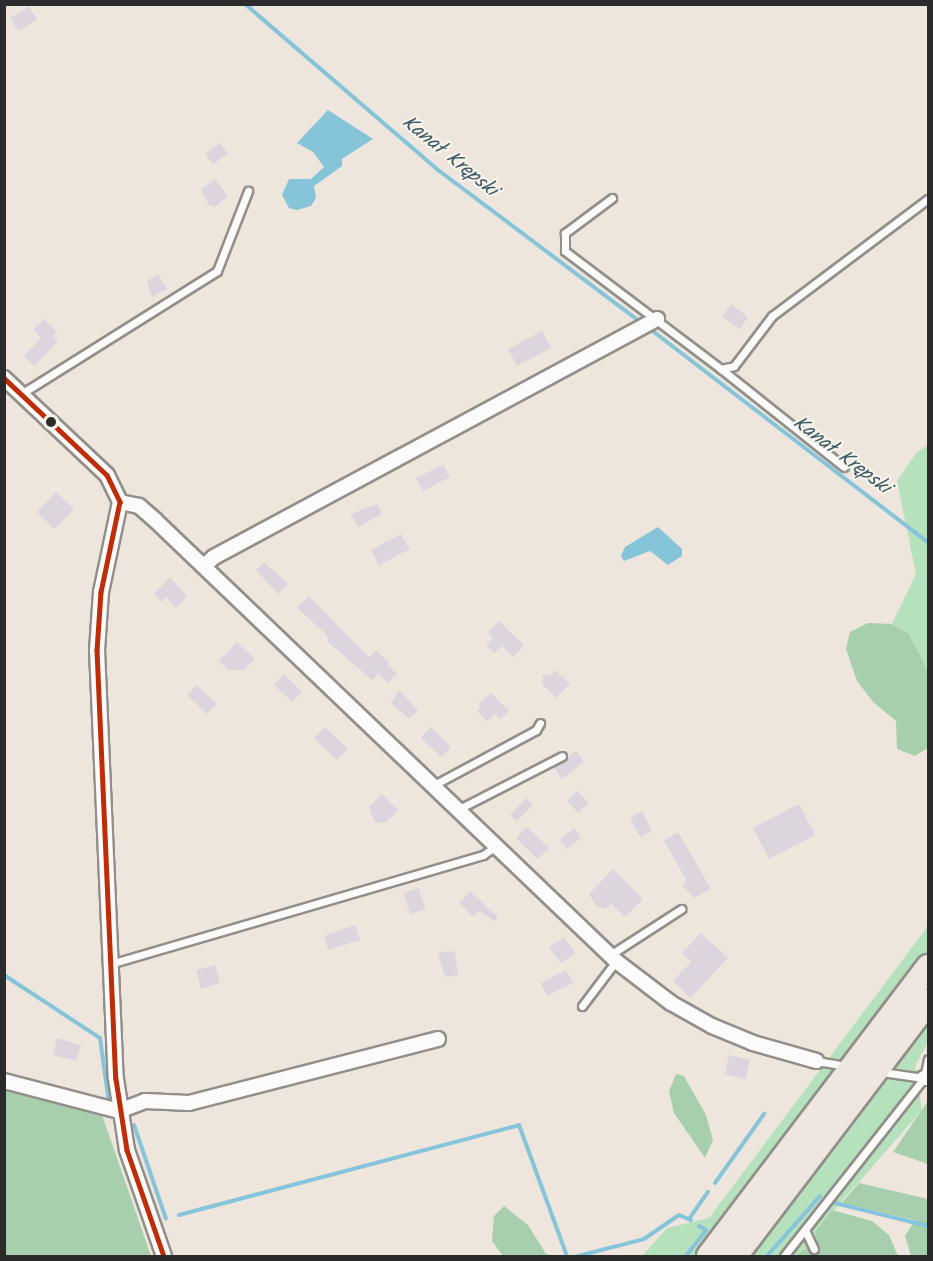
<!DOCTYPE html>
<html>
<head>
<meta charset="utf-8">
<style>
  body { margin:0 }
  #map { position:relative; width:933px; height:1261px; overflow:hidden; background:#eee6dc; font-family:Kalam,sans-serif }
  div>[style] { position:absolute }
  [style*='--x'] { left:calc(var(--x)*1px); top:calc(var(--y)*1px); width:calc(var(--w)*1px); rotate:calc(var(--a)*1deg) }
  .green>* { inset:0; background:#b5e1bc }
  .forest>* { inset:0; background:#a7cfad }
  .water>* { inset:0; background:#86c4d9 }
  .stream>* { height:4px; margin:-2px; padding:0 2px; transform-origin:2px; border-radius:2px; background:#86c4d9 }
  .building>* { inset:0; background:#dcd5dd }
  .roads { filter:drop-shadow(2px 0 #928f8a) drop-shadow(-2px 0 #928f8a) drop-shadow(0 2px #928f8a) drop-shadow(0 -2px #928f8a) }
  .service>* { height:7px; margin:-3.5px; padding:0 3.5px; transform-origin:3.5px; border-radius:3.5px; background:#fcfbfa }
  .minor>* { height:14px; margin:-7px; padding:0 7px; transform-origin:7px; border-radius:7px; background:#fcfbfa }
  .motorway>* { height:24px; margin:-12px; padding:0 12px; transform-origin:12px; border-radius:12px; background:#eee6df }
  .bus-1>* { height:4.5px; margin:-2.25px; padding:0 2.25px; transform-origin:2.25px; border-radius:2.25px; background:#bf2d08 }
  .dots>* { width:16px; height:16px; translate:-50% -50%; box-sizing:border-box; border:3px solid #f7f3e8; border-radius:50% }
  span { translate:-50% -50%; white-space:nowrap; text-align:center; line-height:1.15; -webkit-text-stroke:4.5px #f7f3e8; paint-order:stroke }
  .water-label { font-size:20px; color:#3b5b68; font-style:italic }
  .frame { position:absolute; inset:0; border:6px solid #2b2b2b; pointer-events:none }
</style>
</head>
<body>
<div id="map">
  <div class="green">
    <i style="clip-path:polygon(928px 445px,928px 671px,909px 634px,892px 624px,916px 574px,897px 481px,917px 452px)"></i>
    <i style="clip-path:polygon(928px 926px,928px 1042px,915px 1066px,922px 1110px,815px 1232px,818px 1246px,802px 1250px,797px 1256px,642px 1256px,667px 1228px,709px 1218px)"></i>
  </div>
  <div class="forest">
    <i style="clip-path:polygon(868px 623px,892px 624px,909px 634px,928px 671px,928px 748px,915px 756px,897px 749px,896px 721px,873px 702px,857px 681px,846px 649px,850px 632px)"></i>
    <i style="clip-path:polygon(676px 1074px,684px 1076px,706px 1115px,713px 1140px,705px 1158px,674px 1113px,669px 1091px)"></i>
    <i style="clip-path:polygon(4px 1088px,101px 1112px,151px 1256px,5px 1256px)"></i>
    <i style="clip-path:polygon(928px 1101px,928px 1164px,893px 1152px)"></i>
    <i style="clip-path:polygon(859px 1183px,928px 1199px,928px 1256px,911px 1256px,905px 1236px,915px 1220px,842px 1203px)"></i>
    <i style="clip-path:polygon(504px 1206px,528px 1225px,546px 1254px,554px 1256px,503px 1256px,492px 1241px,494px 1216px)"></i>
    <i style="clip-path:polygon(832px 1210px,872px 1221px,889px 1235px,898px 1256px,797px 1256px,802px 1250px,818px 1246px,815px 1232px)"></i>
  </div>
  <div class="water">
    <i style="clip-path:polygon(328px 110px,373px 139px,342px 159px,342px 166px,314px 186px,316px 198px,311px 206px,297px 210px,289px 208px,282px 195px,289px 179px,311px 179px,324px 167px,313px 152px,297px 143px)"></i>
    <i style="clip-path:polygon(658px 527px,682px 549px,682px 556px,668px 565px,650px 551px,624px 561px,621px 556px,625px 547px)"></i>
  </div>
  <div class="stream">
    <i style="--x:245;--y:4;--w:255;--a:40.7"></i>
    <i style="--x:438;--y:170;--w:255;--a:36.9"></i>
    <i style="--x:650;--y:329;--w:350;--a:37.5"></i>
    <i style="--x:4;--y:975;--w:115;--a:33.3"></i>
    <i style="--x:100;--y:1038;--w:66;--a:82.1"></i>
    <i style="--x:134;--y:1125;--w:99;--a:71.2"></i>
    <i style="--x:715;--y:1183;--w:85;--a:-54.6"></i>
    <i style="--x:835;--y:1203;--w:96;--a:13.9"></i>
    <i style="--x:179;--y:1215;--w:352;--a:-14.8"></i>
    <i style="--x:519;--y:1125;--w:140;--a:69.9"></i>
    <i style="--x:689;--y:1219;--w:33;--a:-55"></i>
    <i style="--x:578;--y:1256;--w:68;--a:-14.4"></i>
    <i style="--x:644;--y:1239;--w:42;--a:-34.4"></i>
    <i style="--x:679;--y:1215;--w:13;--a:23"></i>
    <i style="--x:686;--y:1256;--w:33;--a:-52"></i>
    <i style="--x:706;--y:1230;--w:8;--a:-150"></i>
    <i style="--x:767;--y:1256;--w:80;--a:-48.5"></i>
  </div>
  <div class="building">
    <i style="clip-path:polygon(29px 6px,37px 20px,18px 31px,10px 18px)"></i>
    <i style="clip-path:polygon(220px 143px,228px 154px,213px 164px,205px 154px)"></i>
    <i style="clip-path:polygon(215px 179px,228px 196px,215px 207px,209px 205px,201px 189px)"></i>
    <i style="clip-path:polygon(158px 274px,167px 289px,152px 297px,147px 281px)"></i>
    <i style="clip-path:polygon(731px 304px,748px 317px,740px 329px,722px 317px)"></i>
    <i style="clip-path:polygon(44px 319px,57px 332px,53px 336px,58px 341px,34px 366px,24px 356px,41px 338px,33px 330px)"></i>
    <i style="clip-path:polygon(542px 331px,551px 348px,517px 366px,508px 349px)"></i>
    <i style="clip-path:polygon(443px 465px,450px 477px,423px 491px,416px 478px)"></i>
    <i style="clip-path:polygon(56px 492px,74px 509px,54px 529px,37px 512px)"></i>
    <i style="clip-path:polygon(377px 504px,382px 514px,358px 527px,351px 514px)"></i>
    <i style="clip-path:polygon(401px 534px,410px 549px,379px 565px,371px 550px)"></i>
    <i style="clip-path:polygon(264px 562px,288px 584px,278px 594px,256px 570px)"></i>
    <i style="clip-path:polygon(170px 577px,187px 597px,176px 608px,166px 597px,162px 602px,154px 594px)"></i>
    <i style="clip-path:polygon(309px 596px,369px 657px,376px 650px,389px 662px,387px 664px,397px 674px,388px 683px,378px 674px,372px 680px,328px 642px,327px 635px,297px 608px)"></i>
    <i style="clip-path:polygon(499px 621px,524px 645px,513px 657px,502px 646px,494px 653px,486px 645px,493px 638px,488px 632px)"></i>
    <i style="clip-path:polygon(237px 642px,255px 659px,244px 670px,228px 670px,219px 661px)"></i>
    <i style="clip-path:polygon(555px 670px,570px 684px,556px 698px,542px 684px,543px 674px,550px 676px)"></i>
    <i style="clip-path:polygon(284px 674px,302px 692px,292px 702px,274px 685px)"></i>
    <i style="clip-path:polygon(197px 685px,217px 704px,207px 714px,187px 695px)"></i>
    <i style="clip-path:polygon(399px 690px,418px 710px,409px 719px,391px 703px)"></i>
    <i style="clip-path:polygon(491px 693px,509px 711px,500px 719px,495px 714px,487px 721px,477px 711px,481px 707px,478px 704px)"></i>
    <i style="clip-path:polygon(325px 727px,348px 749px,337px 760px,314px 738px)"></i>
    <i style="clip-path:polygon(431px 727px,451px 747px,441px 757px,421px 738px)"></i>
    <i style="clip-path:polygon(576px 751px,584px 762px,562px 779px,554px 768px)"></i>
    <i style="clip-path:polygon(577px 791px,589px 803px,578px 813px,567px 800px)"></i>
    <i style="clip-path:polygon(382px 794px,398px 810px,386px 823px,374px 822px,369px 807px)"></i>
    <i style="clip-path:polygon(526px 798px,533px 805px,517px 821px,510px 815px)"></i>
    <i style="clip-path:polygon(799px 804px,815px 835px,769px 859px,753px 828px)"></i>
    <i style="clip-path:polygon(642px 811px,652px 831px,640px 837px,630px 818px)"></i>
    <i style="clip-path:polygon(527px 827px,549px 848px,538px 859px,516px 838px)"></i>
    <i style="clip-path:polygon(574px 828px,581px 838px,567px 849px,560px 840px)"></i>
    <i style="clip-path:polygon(678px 832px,711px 889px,694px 898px,683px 886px,686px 880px,664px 840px)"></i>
    <i style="clip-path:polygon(613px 869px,643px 899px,625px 917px,611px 904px,605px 909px,596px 906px,589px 894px)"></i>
    <i style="clip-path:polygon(419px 888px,425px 909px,410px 914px,404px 893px)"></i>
    <i style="clip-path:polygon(470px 891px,498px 917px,495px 921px,479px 911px,473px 917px,459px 903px)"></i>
    <i style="clip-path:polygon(355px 925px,360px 940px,328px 950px,324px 936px)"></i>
    <i style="clip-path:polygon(701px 933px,728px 958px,690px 998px,673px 981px,691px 962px,682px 953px)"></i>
    <i style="clip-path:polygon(564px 937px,575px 953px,561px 963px,549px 948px)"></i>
    <i style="clip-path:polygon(450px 951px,455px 952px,458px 975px,445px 977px,438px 953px)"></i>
    <i style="clip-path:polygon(215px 965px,220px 983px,201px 989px,196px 970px)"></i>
    <i style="clip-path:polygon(566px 970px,573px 983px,547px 996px,541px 983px)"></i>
    <i style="clip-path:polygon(57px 1038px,81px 1045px,76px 1061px,53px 1055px)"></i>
    <i style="clip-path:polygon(729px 1055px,750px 1060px,746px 1079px,725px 1074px)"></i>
  </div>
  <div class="roads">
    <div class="service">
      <i style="--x:612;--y:198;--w:59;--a:143.3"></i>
      <i style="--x:565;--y:233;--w:18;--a:90"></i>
      <i style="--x:565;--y:251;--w:196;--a:37.1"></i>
      <i style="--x:721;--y:369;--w:13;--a:-13"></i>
      <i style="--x:734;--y:366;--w:63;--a:-52.8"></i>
      <i style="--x:772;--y:316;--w:195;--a:-36.9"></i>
      <i style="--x:721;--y:369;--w:157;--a:38.5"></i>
      <i style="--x:21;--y:394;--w:231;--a:-32.1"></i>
      <i style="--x:217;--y:271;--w:86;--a:-68.8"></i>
      <i style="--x:432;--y:786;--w:118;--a:-28.3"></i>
      <i style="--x:536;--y:730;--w:8;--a:-60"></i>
      <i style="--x:457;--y:810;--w:118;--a:-27.2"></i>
      <i style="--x:610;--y:955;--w:85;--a:-32.9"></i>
      <i style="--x:110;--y:964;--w:389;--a:-16.3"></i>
      <i style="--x:483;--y:855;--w:16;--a:-35"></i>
      <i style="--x:582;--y:1006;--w:56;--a:-52.9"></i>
      <i style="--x:816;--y:1061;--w:31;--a:9"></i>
      <i style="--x:882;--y:1072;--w:42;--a:8.1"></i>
      <i style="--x:805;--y:1230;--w:21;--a:65"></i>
      <i style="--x:784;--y:1256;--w:226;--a:-51.8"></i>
      <i style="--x:924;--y:1078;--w:19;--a:-78"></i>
    </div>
    <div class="minor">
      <i style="--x:4;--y:378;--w:141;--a:43.3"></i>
      <i style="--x:107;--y:475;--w:30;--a:64"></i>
      <i style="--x:120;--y:502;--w:92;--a:101.9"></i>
      <i style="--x:101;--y:592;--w:58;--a:93.9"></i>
      <i style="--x:97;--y:650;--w:429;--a:87.5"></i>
      <i style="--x:116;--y:1079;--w:72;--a:81.2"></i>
      <i style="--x:127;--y:1150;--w:112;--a:70.8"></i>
      <i style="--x:120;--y:502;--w:19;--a:12"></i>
      <i style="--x:139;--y:506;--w:21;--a:41"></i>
      <i style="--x:155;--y:520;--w:638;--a:43.73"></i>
      <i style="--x:616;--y:961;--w:69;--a:37.4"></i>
      <i style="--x:671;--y:1003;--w:47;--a:29.3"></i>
      <i style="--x:712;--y:1026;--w:44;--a:22.5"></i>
      <i style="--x:753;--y:1043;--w:66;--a:15.9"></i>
      <i style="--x:204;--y:566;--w:13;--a:-42"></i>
      <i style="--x:214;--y:557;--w:503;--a:-28.25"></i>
      <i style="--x:924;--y:1078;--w:4;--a:0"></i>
      <i style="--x:4;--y:1081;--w:119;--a:14.6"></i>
      <i style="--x:119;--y:1111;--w:28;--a:-21"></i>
      <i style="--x:145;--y:1101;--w:44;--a:2.6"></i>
      <i style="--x:189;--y:1103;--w:257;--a:-14.4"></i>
    </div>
    <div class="motorway">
      <i style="--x:709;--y:1256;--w:363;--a:-52.8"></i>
      <i style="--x:735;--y:1256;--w:319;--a:-52.8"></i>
    </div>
  </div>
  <div class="bus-1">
    <i style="--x:4;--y:378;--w:141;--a:43.3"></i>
    <i style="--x:107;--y:475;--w:30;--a:64"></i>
    <i style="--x:120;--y:502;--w:92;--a:101.9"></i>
    <i style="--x:101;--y:592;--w:58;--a:93.9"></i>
    <i style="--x:97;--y:650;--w:429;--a:87.5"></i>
    <i style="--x:116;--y:1079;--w:72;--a:81.2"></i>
    <i style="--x:127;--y:1150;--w:112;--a:70.8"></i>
  </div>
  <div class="dots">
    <i style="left:51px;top:422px;background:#2b2b2b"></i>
  </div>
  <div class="water-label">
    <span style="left:449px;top:157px;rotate:39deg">Kanał Krępski</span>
    <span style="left:841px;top:456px;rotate:37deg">Kanał Krępski</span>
  </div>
  <div class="frame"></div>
</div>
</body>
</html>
